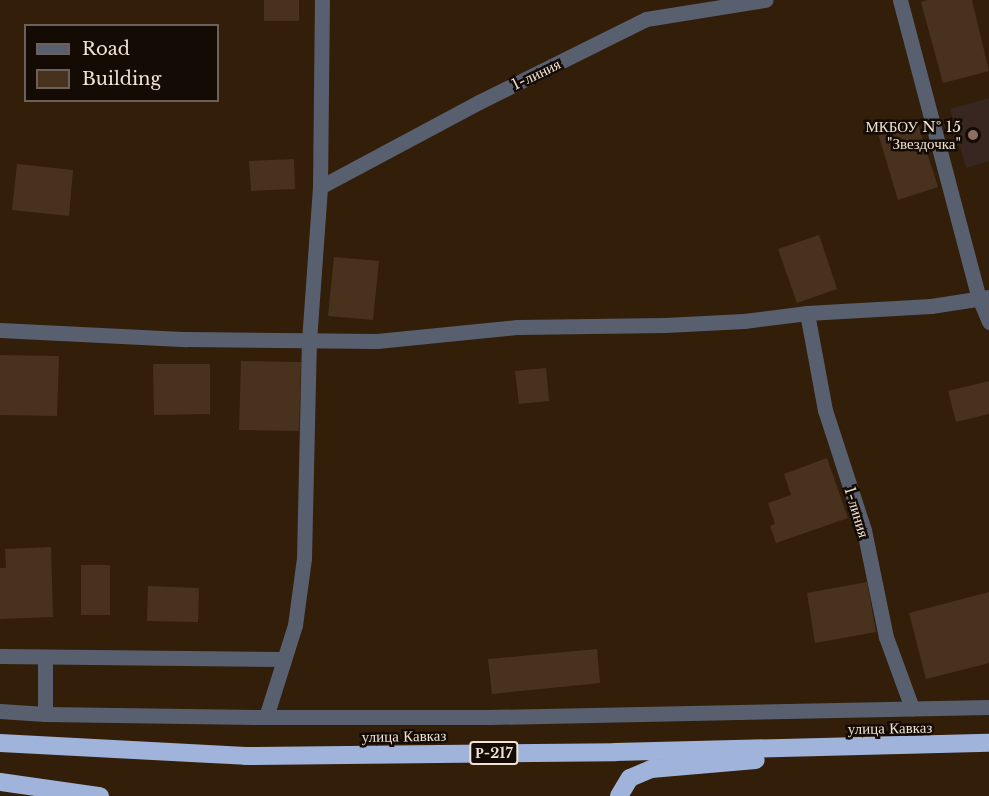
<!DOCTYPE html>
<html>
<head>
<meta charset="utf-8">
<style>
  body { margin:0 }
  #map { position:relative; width:989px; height:796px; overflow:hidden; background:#331e0a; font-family:"Libre Baskerville",serif }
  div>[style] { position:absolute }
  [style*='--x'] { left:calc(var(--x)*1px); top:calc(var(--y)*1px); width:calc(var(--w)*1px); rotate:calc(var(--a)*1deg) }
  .education>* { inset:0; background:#382620 }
  .building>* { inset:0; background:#48321e }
  .minor>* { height:15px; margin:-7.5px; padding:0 7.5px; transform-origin:7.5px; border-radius:7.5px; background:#586070 }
  .highway>* { height:18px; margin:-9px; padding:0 9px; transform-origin:9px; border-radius:9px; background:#a0b3da }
  .dots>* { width:16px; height:16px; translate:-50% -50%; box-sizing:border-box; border:3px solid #140b04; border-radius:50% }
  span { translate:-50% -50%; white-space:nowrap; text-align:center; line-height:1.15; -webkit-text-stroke:5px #140b04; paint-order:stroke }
  .shield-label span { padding:2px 4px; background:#140b04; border:2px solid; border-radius:4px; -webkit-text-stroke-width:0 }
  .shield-label { font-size:14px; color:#f0e2d5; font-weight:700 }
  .street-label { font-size:15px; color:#f0e2d5 }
  .poi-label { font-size:15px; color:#f0e2d5 }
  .right { translate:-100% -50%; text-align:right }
  .legend { position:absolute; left:24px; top:24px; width:195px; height:78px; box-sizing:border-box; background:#140b04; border:2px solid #6c6158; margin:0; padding:8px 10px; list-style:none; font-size:18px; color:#f0e2d5 }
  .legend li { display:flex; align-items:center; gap:12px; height:30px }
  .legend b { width:30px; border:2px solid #6c6158 }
</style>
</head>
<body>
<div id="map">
  <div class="education">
    <i style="clip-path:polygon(989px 98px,989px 161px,966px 168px,950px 109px)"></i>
  </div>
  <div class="building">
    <i style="clip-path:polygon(264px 0,299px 0,299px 21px,264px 21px)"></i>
    <i style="clip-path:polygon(928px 0,972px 0,989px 71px,943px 83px,921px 2px)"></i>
    <i style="clip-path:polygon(917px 121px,938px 187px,898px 200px,878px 133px)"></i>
    <i style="clip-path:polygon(294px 159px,295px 189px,251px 191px,249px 161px)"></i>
    <i style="clip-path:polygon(17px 164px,73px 170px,69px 216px,12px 210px)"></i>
    <i style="clip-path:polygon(819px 235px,837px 289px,797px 303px,778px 249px)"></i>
    <i style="clip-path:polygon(334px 257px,379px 261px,373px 320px,328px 316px)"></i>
    <i style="clip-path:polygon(0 355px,59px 356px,57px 416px,0 415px)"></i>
    <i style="clip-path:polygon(241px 361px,301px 362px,299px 431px,239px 430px)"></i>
    <i style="clip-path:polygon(153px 364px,210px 364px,210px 414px,154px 415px)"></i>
    <i style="clip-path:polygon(546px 368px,549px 401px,519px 404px,515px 371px)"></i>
    <i style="clip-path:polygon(989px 381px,989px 414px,956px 422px,948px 391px)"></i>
    <i style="clip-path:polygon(827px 458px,848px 518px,776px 543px,770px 526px,775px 524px,768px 503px,791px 495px,784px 474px)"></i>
    <i style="clip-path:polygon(51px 547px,53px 617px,0 619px,0 568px,6px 568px,5px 549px)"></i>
    <i style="clip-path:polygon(81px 565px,110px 565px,110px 615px,81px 615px)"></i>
    <i style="clip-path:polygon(867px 582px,876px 632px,815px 643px,807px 593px)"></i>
    <i style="clip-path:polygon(148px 586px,199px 588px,198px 622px,147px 621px)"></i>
    <i style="clip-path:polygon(989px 592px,989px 663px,926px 679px,909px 613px)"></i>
    <i style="clip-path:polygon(597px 649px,600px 683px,492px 694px,488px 659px)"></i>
  </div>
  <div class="minor">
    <i style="--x:900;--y:0;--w:308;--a:75.2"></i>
    <i style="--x:979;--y:298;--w:26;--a:67"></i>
    <i style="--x:320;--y:187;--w:180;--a:-28.1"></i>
    <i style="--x:479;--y:102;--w:186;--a:-26.4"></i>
    <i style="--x:646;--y:19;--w:121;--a:-9.1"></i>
    <i style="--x:807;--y:313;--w:99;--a:79.5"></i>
    <i style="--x:825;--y:410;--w:126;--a:72"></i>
    <i style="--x:864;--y:530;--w:109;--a:78.4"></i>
    <i style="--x:886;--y:637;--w:76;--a:69.9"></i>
    <i style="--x:0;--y:330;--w:187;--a:2.8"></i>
    <i style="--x:187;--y:339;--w:190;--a:0.6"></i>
    <i style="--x:377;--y:341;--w:142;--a:-5.7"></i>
    <i style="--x:518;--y:327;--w:147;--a:-0.8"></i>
    <i style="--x:665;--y:325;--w:79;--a:-2.9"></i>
    <i style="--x:744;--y:321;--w:64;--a:-7.2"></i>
    <i style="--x:807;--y:313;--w:124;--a:-3.2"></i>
    <i style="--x:931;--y:306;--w:59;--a:-8.8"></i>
    <i style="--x:0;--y:656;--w:282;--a:0.6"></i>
    <i style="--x:0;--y:711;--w:45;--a:3.8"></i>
    <i style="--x:45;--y:714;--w:221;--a:0.8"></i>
    <i style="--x:266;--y:717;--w:223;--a:0"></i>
    <i style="--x:489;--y:717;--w:500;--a:-1.15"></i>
    <i style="--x:45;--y:714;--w:55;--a:-90"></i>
    <i style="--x:266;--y:717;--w:96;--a:-72.5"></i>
    <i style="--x:295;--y:625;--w:68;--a:-82.3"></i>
    <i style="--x:304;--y:558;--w:217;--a:-88.7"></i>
    <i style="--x:309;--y:341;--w:154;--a:-85.9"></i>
    <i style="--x:320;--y:187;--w:187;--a:-89.4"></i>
  </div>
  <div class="highway">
    <i style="--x:0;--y:743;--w:246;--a:3"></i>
    <i style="--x:246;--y:756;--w:369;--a:-0.6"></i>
    <i style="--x:615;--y:752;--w:374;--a:-1.4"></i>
    <i style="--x:0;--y:782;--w:101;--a:8"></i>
    <i style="--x:619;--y:796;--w:21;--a:-59"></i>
    <i style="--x:630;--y:778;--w:23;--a:-23"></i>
    <i style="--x:651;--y:769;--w:105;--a:-4.9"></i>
  </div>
  <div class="dots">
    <i style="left:973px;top:135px;background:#8d6e63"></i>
  </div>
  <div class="shield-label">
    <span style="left:494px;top:753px">Р-217</span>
  </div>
  <div class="street-label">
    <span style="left:536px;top:74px;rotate:-26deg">1-линия</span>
    <span style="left:857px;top:512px;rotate:73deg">1-линия</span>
    <span style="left:890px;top:728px;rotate:-1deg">улица Кавказ</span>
    <span style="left:404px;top:736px;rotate:-1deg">улица Кавказ</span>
  </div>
  <div class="poi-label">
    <span class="right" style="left:961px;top:135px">МКБОУ № 15<br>"Звездочка"</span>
  </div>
  <ul class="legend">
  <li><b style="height:8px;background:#586070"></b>Road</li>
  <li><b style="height:16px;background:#48321e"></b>Building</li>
  </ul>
</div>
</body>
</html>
